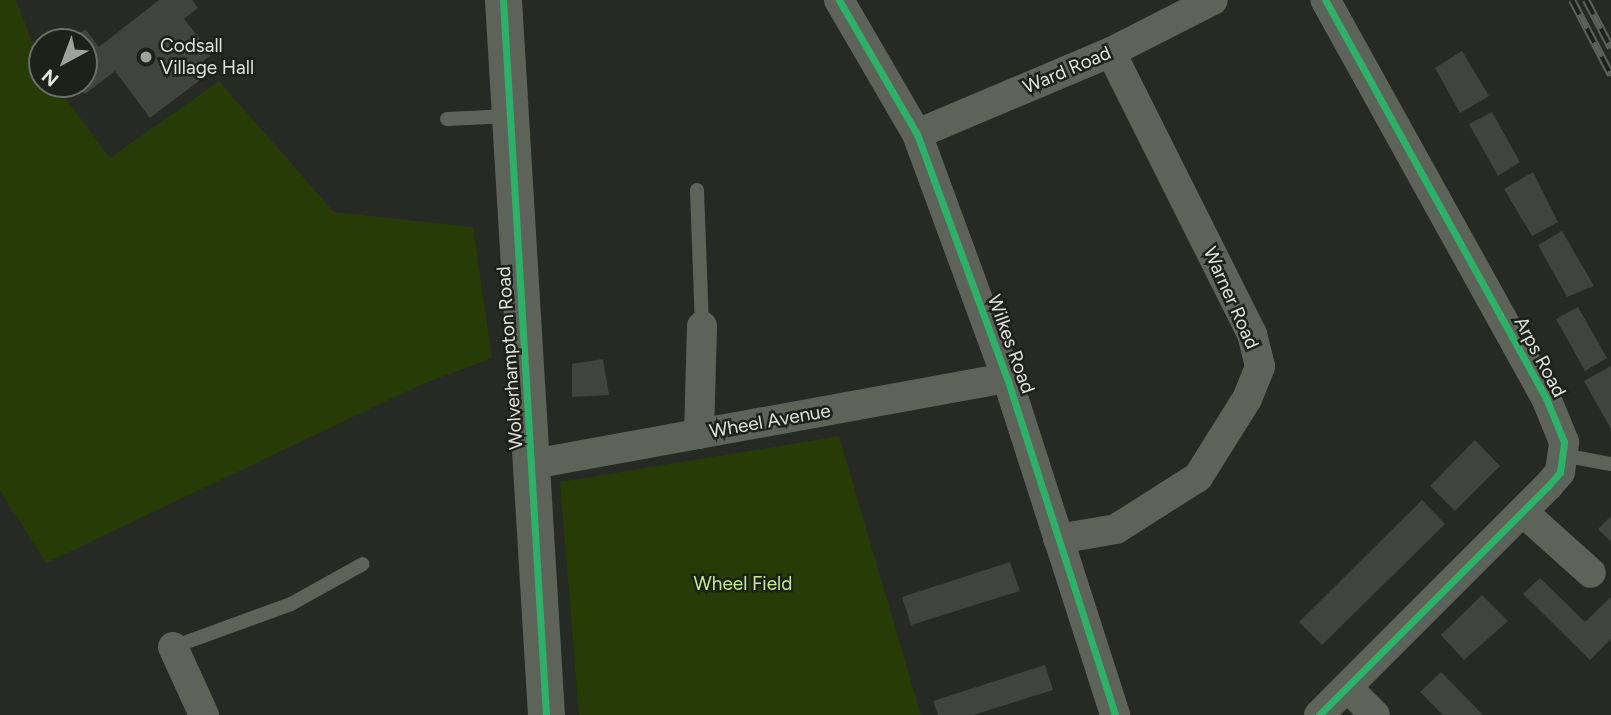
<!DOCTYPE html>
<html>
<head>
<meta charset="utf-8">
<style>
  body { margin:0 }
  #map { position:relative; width:1611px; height:715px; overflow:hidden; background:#272924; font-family:Figtree,sans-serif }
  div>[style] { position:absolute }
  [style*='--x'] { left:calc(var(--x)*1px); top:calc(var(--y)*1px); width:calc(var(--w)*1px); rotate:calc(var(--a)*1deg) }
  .green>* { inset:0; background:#273b06 }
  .building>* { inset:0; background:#41433f }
  .service>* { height:14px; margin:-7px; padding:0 7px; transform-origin:7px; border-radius:7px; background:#5e635a }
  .minor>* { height:30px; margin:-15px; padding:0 15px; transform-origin:15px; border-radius:15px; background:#5e635a }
  .tertiary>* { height:37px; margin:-18.5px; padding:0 18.5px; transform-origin:18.5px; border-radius:18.5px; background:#5e635a }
  .rail>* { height:8px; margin-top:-4px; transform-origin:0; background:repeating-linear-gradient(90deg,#1d2119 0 16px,#5e605b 0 32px); box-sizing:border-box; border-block:2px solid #5e605b }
  .cycleway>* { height:7px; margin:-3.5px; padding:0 3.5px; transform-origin:3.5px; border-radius:3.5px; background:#2db169 }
  .dots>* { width:19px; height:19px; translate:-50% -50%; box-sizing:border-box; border:4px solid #1d2119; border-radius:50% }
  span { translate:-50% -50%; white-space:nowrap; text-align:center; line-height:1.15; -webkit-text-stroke:5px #1d2119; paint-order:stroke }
  .poi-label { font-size:19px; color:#e0e3dd }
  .left { translate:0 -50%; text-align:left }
  .street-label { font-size:19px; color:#e0e3dd }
  .park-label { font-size:19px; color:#c1ec90 }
  .north { position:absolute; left:28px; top:28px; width:70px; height:70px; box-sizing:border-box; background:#1d2119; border:2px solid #6b6f67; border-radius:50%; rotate:221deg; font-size:19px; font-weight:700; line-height:28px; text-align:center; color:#e0e3dd }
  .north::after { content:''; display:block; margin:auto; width:24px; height:32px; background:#9fa29c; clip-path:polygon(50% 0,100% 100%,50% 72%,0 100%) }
</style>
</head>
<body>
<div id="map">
  <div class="green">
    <i style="clip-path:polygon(0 0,16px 0,42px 67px,42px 84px,55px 84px,110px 158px,219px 81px,334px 212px,473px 227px,492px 358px,420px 385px,46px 563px,0 490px)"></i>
    <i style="clip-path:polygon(839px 436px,921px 715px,579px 715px,560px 482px)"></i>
  </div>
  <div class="building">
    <i style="clip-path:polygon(159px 0,192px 0,198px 8px,184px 19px,212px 54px,203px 61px,212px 71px,150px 118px,115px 71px,85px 94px,78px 84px,84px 84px,84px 42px,69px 42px,85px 29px,99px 47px)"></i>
    <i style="clip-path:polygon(1462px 51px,1489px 96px,1460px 113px,1435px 68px)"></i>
    <i style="clip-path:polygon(1492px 112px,1520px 162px,1498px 176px,1469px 124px)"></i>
    <i style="clip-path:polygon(1533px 172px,1558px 222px,1532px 236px,1504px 189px)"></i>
    <i style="clip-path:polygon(1562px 231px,1594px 286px,1567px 297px,1538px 245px)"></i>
    <i style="clip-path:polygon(1578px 307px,1607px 358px,1585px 371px,1556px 319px)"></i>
    <i style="clip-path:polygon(603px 359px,609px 395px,572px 397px,572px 364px)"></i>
    <i style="clip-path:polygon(1611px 366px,1611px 429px,1584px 381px)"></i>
    <i style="clip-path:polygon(1475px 440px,1500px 466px,1455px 511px,1430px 486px)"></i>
    <i style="clip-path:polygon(1422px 500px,1445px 524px,1322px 645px,1299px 622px)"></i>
    <i style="clip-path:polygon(1611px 516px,1611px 542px,1598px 529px)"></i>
    <i style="clip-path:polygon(1010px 562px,1020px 591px,911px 625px,902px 597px)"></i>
    <i style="clip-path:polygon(1540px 578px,1585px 622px,1611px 597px,1611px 639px,1590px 660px,1523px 594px)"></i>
    <i style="clip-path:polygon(1482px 595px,1508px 621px,1464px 660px,1441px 635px)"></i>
    <i style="clip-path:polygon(1045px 665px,1053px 690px,973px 715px,938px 715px,933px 701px)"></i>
    <i style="clip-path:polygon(1441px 672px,1483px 715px,1443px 715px,1420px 692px)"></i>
  </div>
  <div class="service">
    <i style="--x:447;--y:119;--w:62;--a:-2.8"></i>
    <i style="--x:697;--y:190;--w:136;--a:87.9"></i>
    <i style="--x:1562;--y:455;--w:50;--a:10.4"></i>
    <i style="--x:173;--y:647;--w:126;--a:-20"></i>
    <i style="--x:291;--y:604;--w:82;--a:-29.1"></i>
  </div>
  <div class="minor">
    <i style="--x:839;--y:0;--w:155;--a:59.8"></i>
    <i style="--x:917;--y:134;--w:260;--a:69.8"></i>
    <i style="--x:1007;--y:378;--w:354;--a:72.2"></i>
    <i style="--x:917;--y:134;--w:211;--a:-22.9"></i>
    <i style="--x:1111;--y:52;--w:114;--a:-27"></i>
    <i style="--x:699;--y:434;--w:108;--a:-88.4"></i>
    <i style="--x:533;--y:464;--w:482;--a:-10.3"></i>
    <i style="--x:1523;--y:512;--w:91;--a:41.9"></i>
    <i style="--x:1058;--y:539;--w:59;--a:-9.8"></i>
    <i style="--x:1116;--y:529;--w:97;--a:-32.4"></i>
    <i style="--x:1198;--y:477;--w:92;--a:-57.9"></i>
    <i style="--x:1247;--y:399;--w:35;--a:-68"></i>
    <i style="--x:1260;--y:366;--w:33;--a:-104"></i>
    <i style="--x:1252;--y:334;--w:315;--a:-116.6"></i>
    <i style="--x:173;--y:647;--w:75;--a:65.5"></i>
    <i style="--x:1350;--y:690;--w:35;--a:45"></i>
    <i style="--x:1319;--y:715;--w:324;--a:-45"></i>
    <i style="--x:1548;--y:486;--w:18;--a:-49"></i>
    <i style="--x:1560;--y:472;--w:30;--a:-82"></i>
    <i style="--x:1564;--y:442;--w:48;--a:-112.2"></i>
    <i style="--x:1546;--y:398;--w:455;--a:-119"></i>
  </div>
  <div class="tertiary">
    <i style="--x:503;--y:0;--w:716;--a:86.56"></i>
  </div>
  <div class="rail">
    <i style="--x:1572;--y:0;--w:85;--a:62.5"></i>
    <i style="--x:1586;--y:0;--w:54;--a:62.5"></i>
  </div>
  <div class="cycleway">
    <i style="--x:503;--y:0;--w:716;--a:86.56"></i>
    <i style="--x:839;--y:0;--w:155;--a:59.8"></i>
    <i style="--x:917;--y:134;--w:260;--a:69.8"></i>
    <i style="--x:1007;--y:378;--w:354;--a:72.2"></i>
    <i style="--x:1319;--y:715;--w:324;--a:-45"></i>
    <i style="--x:1548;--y:486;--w:18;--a:-49"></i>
    <i style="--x:1560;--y:472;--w:30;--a:-82"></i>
    <i style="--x:1564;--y:442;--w:48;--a:-112.2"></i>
    <i style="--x:1546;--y:398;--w:455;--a:-119"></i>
  </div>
  <div class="dots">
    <i style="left:146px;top:57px;background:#9fa29c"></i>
  </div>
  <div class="poi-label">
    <span class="left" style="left:160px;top:57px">Codsall<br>Village Hall</span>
  </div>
  <div class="street-label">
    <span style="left:1067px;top:70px;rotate:-23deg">Ward Road</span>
    <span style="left:1231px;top:298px;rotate:66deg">Warner Road</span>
    <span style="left:1011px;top:344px;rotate:70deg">Wilkes Road</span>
    <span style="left:1540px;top:357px;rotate:62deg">Arps Road</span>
    <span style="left:510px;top:358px;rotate:-94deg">Wolverhampton Road</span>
    <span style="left:770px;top:421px;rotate:-10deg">Wheel Avenue</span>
  </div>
  <div class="park-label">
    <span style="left:743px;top:584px">Wheel Field</span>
  </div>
  <div class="north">N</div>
</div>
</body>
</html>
